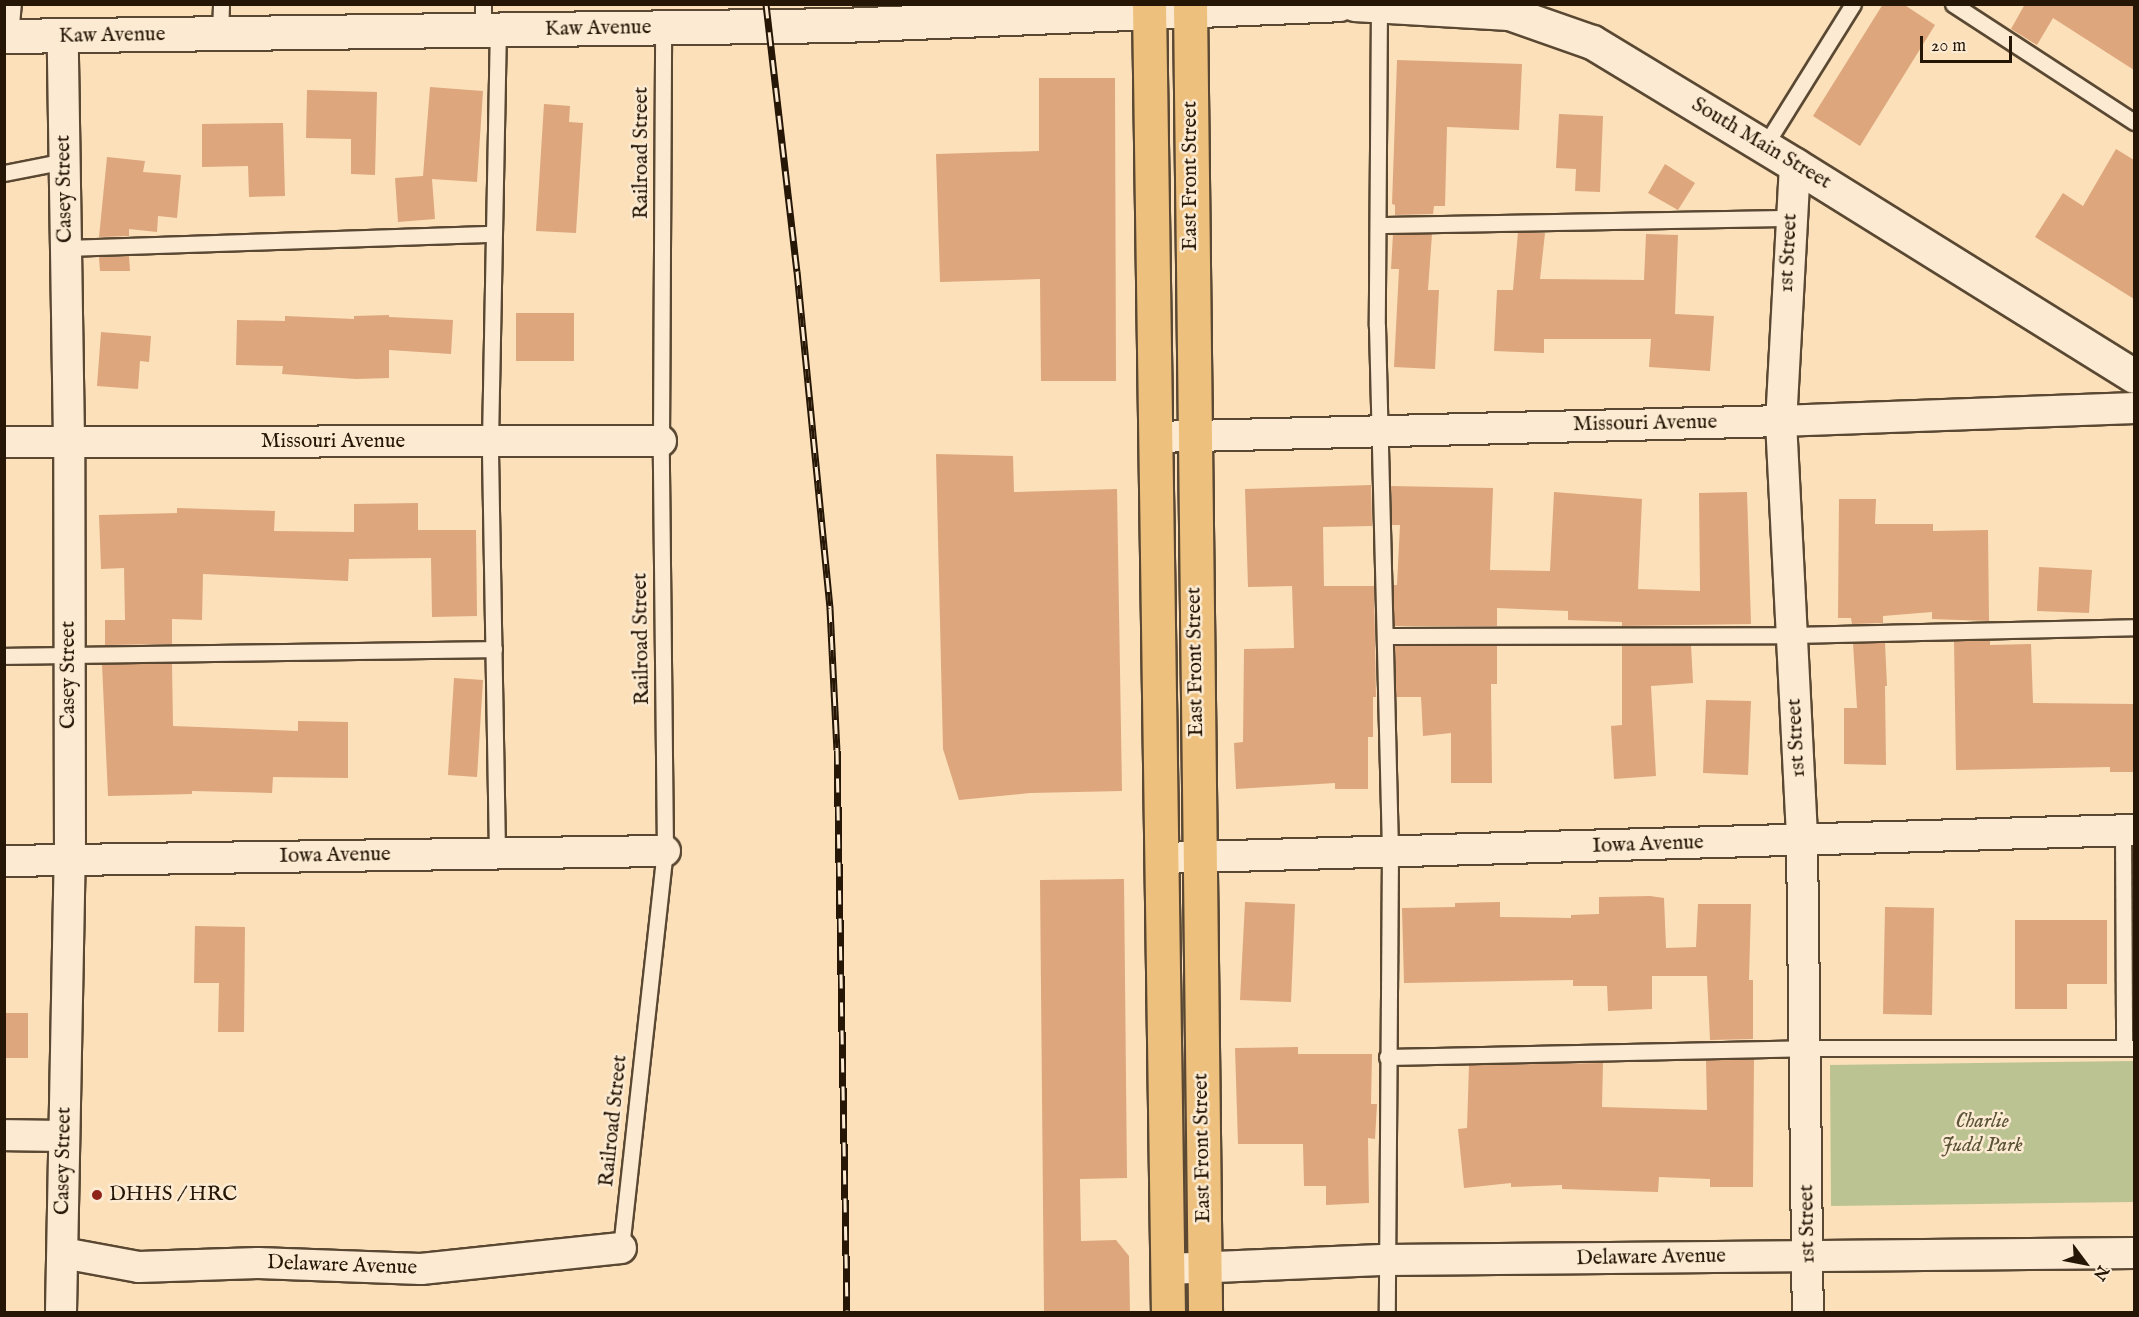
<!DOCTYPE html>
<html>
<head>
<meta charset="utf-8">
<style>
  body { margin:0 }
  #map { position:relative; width:2139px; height:1317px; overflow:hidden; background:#fbe0ba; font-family:"IM FELL English",serif }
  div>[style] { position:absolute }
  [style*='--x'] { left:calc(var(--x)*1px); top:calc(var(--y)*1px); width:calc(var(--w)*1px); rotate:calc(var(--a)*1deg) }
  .green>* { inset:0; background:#bbc392 }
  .building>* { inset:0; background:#dda67c }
  .roads { filter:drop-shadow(2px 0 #5a4833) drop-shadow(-2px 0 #5a4833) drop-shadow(0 2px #5a4833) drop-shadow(0 -2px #5a4833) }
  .lane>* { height:15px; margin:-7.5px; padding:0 7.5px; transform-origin:7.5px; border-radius:7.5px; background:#fcebd2 }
  .street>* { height:30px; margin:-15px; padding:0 15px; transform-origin:15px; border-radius:15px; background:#fcebd2 }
  .secondary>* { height:33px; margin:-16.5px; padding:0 16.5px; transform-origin:16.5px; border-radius:16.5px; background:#fcebd2 }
  .primary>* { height:33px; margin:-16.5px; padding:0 16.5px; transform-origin:16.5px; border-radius:16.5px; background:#eec07d }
  .rail>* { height:7px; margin-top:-3.5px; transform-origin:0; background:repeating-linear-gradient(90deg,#fcebd2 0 14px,#251606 0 28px); box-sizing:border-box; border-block:2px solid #251606 }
  .dots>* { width:16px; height:16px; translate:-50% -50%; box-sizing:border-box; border:3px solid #fcebd2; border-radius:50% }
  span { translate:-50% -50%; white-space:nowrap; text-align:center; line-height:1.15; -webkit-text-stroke:5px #fcebd2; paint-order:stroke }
  .street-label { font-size:21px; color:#251606 }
  .park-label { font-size:21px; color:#5a5337; font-style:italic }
  .poi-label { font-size:21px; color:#251606 }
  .left { translate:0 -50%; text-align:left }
  .frame { position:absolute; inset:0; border:6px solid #251606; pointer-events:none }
  .north { position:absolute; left:2055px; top:1233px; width:60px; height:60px; -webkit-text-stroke:4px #fcebd2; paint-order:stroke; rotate:122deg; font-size:16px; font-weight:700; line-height:24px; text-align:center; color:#251606 }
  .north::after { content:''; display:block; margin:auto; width:21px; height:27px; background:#251606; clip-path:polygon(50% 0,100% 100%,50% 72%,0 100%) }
  .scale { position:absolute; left:1920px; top:36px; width:92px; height:27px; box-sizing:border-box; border:3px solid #251606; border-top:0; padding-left:8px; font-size:18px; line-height:21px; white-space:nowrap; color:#251606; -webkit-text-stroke:4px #fcebd2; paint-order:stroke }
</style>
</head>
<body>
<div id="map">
  <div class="green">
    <i style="clip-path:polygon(2134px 1061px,2134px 1202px,1831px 1206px,1830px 1065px)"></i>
  </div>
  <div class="building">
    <i style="clip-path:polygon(1883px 4px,1903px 4px,1935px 25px,1860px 146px,1813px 116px)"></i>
    <i style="clip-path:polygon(2025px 4px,2134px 4px,2134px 70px,2053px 18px,2037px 45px,2011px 29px)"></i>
    <i style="clip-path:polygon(1397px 60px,1522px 64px,1519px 130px,1447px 127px,1445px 206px,1434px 206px,1433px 214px,1395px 215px,1395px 205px,1392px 204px)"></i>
    <i style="clip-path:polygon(1039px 78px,1115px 78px,1116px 381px,1041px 381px,1040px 279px,940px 282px,936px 154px,1039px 151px)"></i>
    <i style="clip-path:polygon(430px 87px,483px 91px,477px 182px,432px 179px,435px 219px,398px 222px,395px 178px,423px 176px)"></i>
    <i style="clip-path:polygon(307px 90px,377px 92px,375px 175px,351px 174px,351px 139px,306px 138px)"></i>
    <i style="clip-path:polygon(544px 104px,570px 106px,569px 122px,583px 123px,576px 233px,536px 231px)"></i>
    <i style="clip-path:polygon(1559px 114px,1603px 116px,1600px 192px,1575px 191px,1576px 169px,1556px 168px)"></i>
    <i style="clip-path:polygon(283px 123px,285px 196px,249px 197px,248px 166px,202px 167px,202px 124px)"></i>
    <i style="clip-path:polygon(2116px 149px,2134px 160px,2134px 299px,2035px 237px,2063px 193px,2083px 206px)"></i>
    <i style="clip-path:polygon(107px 157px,145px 161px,143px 172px,181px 175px,177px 218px,158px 216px,157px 232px,129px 229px,129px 236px,99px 237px)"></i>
    <i style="clip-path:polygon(1665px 164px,1695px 183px,1678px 210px,1648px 193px)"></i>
    <i style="clip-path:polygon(1518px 232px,1545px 233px,1540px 279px,1644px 280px,1646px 234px,1678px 235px,1675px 314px,1714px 316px,1710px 371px,1649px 367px,1651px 339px,1544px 339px,1544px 353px,1494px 351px,1497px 290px,1513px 290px)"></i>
    <i style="clip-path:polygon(1393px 234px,1432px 234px,1428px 290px,1439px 290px,1435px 369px,1394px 367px,1399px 269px,1391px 269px)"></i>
    <i style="clip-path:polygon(129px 256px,130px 271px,100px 271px,99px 257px)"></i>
    <i style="clip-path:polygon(516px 313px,574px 313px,574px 361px,516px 361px)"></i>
    <i style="clip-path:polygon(389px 315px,389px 317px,453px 320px,451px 354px,389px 350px,389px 378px,356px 379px,282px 374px,283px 366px,236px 365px,237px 320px,285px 321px,285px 316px,354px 319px,354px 316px)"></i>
    <i style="clip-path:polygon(101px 332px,151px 336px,149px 362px,140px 361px,138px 389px,97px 386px)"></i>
    <i style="clip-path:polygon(936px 454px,1013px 456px,1014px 492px,1117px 489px,1122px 791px,1030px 793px,959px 800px,943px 749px)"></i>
    <i style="clip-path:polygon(1371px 485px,1372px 526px,1323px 527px,1324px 586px,1374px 586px,1376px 697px,1373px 697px,1373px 737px,1368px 737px,1368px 789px,1335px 789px,1335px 783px,1236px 789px,1234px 743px,1243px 742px,1244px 649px,1294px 648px,1292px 586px,1248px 587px,1245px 489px)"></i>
    <i style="clip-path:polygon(1391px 486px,1493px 488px,1490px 570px,1550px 571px,1554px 492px,1642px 499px,1638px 589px,1700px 591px,1699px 493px,1747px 492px,1751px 624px,1622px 626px,1622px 622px,1568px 620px,1568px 611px,1497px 608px,1497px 626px,1394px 626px,1393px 585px,1397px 585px,1400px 525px,1392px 525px)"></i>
    <i style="clip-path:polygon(1839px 499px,1876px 499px,1875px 524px,1933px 524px,1933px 531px,1988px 530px,1989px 621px,1932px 619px,1932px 612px,1883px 616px,1883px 623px,1852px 624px,1851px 618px,1838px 618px)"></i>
    <i style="clip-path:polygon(418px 503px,418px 530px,476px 530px,477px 616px,432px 617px,431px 558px,349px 559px,348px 581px,203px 574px,202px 620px,172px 619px,172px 644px,105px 645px,105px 620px,125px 620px,124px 568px,101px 569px,99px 515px,177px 513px,177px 508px,275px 511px,274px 531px,354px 532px,354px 504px)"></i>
    <i style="clip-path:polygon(2039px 567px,2092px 570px,2089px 613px,2037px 611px)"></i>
    <i style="clip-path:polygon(1990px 640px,1990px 645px,2031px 644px,2033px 703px,2134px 704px,2134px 772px,2110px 772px,2110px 767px,1956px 770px,1954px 641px)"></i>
    <i style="clip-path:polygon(1853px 643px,1885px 643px,1887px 686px,1885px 686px,1886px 765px,1844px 764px,1844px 708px,1857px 708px)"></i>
    <i style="clip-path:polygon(1497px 645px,1497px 684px,1491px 684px,1492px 783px,1451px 783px,1451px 733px,1423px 736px,1421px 697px,1396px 697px,1395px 646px)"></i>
    <i style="clip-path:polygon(1622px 645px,1691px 645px,1693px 683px,1651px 686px,1656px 776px,1614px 779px,1611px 726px,1622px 725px)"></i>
    <i style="clip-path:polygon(172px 663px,173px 726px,298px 731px,298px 721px,348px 722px,348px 778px,273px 777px,272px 793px,192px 791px,192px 794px,108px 796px,102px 664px)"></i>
    <i style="clip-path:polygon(454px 678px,483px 680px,477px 777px,448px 775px)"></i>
    <i style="clip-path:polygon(1706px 700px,1751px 701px,1748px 775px,1703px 773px)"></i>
    <i style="clip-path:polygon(1124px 879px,1127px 1178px,1080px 1179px,1081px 1241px,1116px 1240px,1129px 1256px,1130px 1312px,1044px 1312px,1040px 880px)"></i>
    <i style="clip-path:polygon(1650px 896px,1664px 898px,1666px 948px,1696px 947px,1698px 904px,1751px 904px,1749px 980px,1753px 980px,1753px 1039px,1710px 1040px,1707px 976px,1652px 976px,1652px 1009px,1608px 1011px,1607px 986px,1573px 986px,1573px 980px,1404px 983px,1402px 908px,1455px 907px,1455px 903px,1500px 902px,1500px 917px,1571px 918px,1571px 915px,1599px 914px,1599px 897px)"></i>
    <i style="clip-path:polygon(1245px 902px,1295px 904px,1291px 1002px,1240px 1000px)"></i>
    <i style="clip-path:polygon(1885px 907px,1934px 908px,1932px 1015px,1883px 1014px)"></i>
    <i style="clip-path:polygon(2015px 920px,2107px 920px,2107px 984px,2067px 984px,2067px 1009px,2015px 1009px)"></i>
    <i style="clip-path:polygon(195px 926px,245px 927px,244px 1032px,218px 1032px,219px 983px,194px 983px)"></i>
    <i style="clip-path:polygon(4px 1013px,28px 1013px,28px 1058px,4px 1058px)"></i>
    <i style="clip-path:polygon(1298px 1047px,1298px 1054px,1372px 1054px,1371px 1104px,1377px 1104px,1375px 1139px,1368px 1138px,1369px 1203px,1326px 1205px,1326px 1186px,1304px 1186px,1303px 1144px,1238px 1144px,1235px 1048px)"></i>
    <i style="clip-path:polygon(1754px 1059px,1753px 1187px,1710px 1187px,1710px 1179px,1659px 1177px,1658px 1192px,1562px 1189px,1562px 1185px,1511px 1187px,1511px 1183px,1464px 1188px,1458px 1129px,1467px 1128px,1469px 1065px,1603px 1063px,1602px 1107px,1707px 1110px,1706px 1060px)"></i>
  </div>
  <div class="roads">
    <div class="lane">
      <i style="--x:483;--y:4;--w:26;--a:90"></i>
      <i style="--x:1953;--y:4;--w:216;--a:33.1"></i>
      <i style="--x:1379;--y:5;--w:321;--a:90.4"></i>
      <i style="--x:1377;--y:326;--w:526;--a:88.58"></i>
      <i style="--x:1390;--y:852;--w:460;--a:90.4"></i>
      <i style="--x:220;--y:34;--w:30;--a:-88"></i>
      <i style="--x:10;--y:36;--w:32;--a:-85"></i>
      <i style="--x:1764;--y:147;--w:168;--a:-58.1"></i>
      <i style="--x:4;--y:173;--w:62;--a:-11.1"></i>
      <i style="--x:1378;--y:225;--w:412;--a:-1"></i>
      <i style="--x:66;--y:248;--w:428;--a:-1.9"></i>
      <i style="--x:1386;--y:636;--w:406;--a:-0.1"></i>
      <i style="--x:1792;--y:635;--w:342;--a:-1.3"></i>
      <i style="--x:4;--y:656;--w:490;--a:-0.8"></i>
      <i style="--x:2123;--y:831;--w:217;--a:89.7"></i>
      <i style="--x:497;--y:853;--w:411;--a:-91"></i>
      <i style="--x:490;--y:442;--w:412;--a:-88.9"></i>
      <i style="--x:1387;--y:1057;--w:418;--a:-1.2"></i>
      <i style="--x:1805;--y:1048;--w:329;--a:0"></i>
      <i style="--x:621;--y:1248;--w:399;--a:-83.7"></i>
      <i style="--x:665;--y:851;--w:410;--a:-90.6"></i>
      <i style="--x:661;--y:441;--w:413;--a:-89.7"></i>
    </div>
    <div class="street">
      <i style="--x:1795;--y:165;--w:256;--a:93.1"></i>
      <i style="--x:1781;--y:421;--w:420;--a:87.1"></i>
      <i style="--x:1802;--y:840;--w:472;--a:89.3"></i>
      <i style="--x:1155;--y:437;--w:626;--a:-1.46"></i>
      <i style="--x:1781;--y:421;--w:353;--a:-2.1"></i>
      <i style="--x:4;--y:442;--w:657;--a:-0.09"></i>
      <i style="--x:1162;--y:858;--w:972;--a:-1.65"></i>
      <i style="--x:4;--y:861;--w:661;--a:-0.87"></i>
      <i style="--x:4;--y:1135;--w:60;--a:1"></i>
      <i style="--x:63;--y:1253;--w:77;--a:10.4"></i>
      <i style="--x:139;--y:1267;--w:119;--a:-1.9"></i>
      <i style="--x:258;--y:1263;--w:163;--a:2.1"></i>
      <i style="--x:421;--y:1269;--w:201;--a:-6"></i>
      <i style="--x:1168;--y:1269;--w:219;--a:-2.4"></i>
      <i style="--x:1387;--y:1260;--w:747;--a:-0.54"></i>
      <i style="--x:61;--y:1312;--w:451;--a:-88.9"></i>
      <i style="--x:70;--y:861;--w:420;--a:-90.1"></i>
      <i style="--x:69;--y:441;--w:404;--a:-90.9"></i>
    </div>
    <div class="secondary">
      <i style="--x:1354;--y:4;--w:155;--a:3.3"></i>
      <i style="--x:1509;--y:13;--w:88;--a:19.3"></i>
      <i style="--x:1592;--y:42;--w:237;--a:31.2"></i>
      <i style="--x:1795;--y:165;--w:399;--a:31.9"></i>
      <i style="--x:4;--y:36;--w:838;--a:-0.75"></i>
      <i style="--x:842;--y:25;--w:497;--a:-2.4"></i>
    </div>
    <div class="primary">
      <i style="--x:1149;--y:4;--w:1308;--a:89.17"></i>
      <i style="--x:1190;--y:4;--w:1308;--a:89.34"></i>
    </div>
  </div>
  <div class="rail">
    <i style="--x:766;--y:4;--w:269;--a:83.4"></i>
    <i style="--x:797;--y:271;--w:339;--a:84.4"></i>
    <i style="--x:830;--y:608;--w:142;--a:87.2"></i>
    <i style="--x:837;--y:750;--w:562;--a:88.98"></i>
  </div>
  <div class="dots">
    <i style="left:97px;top:1195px;background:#8f2418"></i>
  </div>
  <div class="street-label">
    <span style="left:598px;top:29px;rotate:-1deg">Kaw Avenue</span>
    <span style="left:112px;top:36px;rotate:-1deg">Kaw Avenue</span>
    <span style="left:1761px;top:144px;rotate:31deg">South Main Street</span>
    <span style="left:642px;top:153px;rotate:-90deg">Railroad Street</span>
    <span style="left:1191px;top:176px;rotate:-90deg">East Front Street</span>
    <span style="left:65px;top:189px;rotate:-91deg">Casey Street</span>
    <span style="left:1789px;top:253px;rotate:-87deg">1st Street</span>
    <span style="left:1645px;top:424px;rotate:-1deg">Missouri Avenue</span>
    <span style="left:333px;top:442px">Missouri Avenue</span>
    <span style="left:642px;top:639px;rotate:-91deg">Railroad Street</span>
    <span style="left:1196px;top:662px;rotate:-91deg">East Front Street</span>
    <span style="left:69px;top:675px;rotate:-90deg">Casey Street</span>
    <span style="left:1797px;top:738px;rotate:-93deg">1st Street</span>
    <span style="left:1648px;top:845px;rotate:-2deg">Iowa Avenue</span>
    <span style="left:335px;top:856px;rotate:-1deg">Iowa Avenue</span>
    <span style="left:614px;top:1121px;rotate:-84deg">Railroad Street</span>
    <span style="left:1203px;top:1148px;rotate:-91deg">East Front Street</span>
    <span style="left:64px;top:1161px;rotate:-89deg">Casey Street</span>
    <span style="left:1808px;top:1224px;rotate:-91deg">1st Street</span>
    <span style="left:1651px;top:1258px;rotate:-1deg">Delaware Avenue</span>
    <span style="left:342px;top:1266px;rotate:2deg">Delaware Avenue</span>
  </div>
  <div class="park-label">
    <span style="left:1982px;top:1134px">Charlie<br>Judd Park</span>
  </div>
  <div class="poi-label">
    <span class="left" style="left:109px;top:1195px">DHHS / HRC</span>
  </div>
  <div class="frame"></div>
  <div class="north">N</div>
  <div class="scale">20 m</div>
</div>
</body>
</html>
